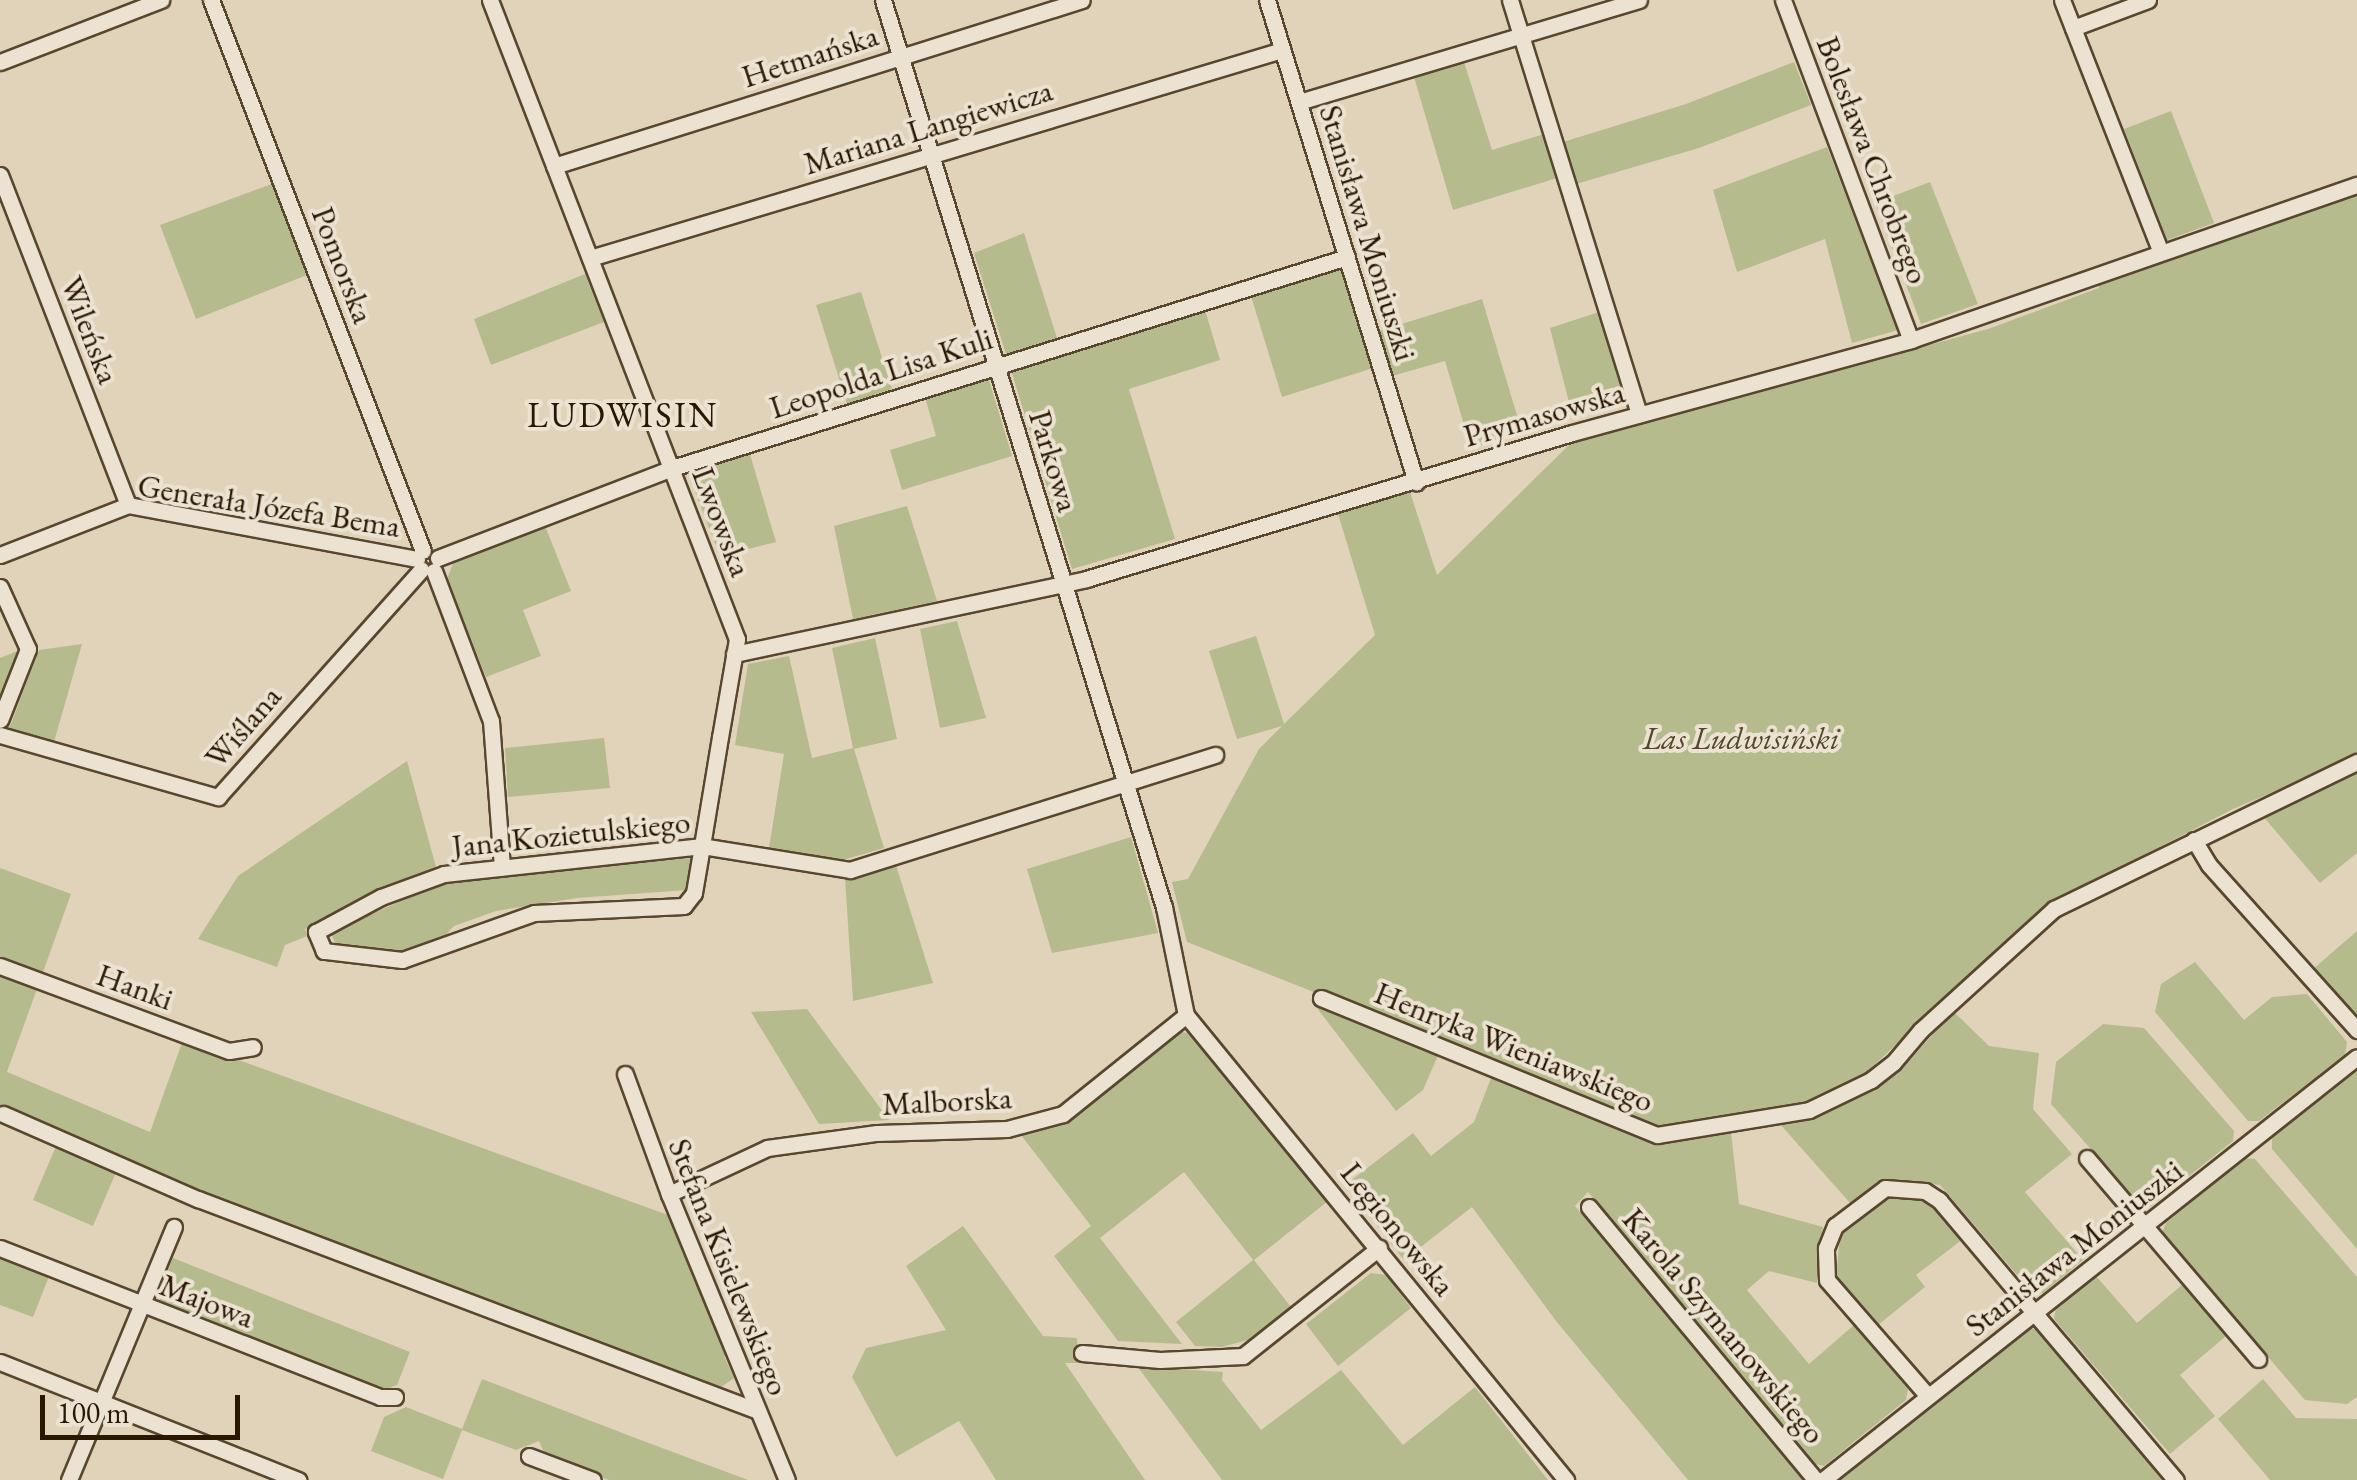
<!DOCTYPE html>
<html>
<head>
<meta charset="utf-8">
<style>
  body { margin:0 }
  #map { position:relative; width:2357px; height:1480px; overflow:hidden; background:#e0d3ba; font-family:"EB Garamond",serif }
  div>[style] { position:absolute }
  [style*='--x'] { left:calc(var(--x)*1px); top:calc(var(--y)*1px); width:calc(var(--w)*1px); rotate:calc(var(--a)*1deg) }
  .green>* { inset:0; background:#b5bb8d }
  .roads { filter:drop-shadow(2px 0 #58462e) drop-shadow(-2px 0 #58462e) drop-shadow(0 2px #58462e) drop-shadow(0 -2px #58462e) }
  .street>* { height:15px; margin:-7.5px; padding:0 7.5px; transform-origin:7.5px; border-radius:7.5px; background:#ebe2d2 }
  span { translate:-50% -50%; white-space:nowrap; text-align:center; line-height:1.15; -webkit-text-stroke:8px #ebe2d2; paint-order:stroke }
  .street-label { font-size:32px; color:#2a1700 }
  .park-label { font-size:32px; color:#54482a; font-style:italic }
  .neighbourhood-label { font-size:35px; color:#2a1700; letter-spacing:2.5px }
  .scale { position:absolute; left:40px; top:1395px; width:200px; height:45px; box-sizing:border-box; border:5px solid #2a1700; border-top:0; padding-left:12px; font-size:30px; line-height:35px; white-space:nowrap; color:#2a1700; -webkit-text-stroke:8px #ebe2d2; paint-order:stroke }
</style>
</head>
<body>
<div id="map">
  <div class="green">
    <i style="clip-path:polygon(1464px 62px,1492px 150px,1544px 134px,1557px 178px,1453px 210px,1414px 77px)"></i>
    <i style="clip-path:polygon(1794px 62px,1811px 105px,1699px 148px,1576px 184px,1563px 142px,1686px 104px)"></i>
    <i style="clip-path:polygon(2171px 111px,2214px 223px,2167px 240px,2124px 129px)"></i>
    <i style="clip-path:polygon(1827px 147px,1898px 330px,1852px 343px,1825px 239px,1737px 272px,1713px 190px)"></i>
    <i style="clip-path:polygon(1930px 182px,1978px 304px,1921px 324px,1875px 203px)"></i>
    <i style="clip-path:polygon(272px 184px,307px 275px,196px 319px,160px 225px)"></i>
    <i style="clip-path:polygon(2357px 188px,2357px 756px,2233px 809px,2045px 906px,1859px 1079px,1800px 1106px,1664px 1130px,1187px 942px,1172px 882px,1188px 879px,1259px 749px,1282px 726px,1237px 739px,1209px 651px,1256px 636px,1284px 724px,1375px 635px,1338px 514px,1410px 492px,1437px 575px,1572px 442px,1988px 329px,2099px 288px,2096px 278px)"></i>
    <i style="clip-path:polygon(1024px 233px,1057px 338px,1006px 354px,974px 253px)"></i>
    <i style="clip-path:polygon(1341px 267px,1373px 368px,1282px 397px,1251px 296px)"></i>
    <i style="clip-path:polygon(585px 274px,604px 322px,491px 365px,474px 319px)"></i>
    <i style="clip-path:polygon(861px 292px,892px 389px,847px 404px,816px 305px)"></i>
    <i style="clip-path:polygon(1482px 299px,1522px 432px,1471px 448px,1445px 361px,1392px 376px,1379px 331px)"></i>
    <i style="clip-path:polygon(1205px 310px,1220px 360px,1129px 389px,1175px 539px,1072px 569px,1011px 370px)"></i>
    <i style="clip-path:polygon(1599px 312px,1626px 403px,1573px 418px,1550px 328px)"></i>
    <i style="clip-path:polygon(988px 377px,1012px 456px,902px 490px,890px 450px,936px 436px,925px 397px)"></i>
    <i style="clip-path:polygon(749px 451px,776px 542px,720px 556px,686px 469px)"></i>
    <i style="clip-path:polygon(907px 506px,937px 601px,853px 619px,834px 526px)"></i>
    <i style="clip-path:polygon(545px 526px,571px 591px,523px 610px,541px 656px,486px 677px,447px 579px,454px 561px)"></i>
    <i style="clip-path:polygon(957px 621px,986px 718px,940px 728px,920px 629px)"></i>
    <i style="clip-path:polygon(875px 638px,897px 739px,854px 749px,884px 848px,843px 860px,769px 848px,784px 754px,735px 745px,748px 664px,789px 656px,812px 758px,853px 748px,832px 648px)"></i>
    <i style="clip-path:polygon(82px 644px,54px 742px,9px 729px,39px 650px)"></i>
    <i style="clip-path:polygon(20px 650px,0 704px,0 658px)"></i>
    <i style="clip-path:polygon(604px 738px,610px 788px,508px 797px,505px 748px)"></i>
    <i style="clip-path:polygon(407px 761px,436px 867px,305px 929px,307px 936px,285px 945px,277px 967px,198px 939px,238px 876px)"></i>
    <i style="clip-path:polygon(2357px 773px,2357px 853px,2320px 883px,2262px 815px)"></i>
    <i style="clip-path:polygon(1131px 837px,1158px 933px,1052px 953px,1027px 869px)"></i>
    <i style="clip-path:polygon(691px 858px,687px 890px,577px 898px,496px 911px,454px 926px,441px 940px,408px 955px,338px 950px,331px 933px,440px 883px)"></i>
    <i style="clip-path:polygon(895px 862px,933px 983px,853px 1001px,845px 878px)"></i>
    <i style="clip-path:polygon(0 868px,71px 894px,43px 972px,0 957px)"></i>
    <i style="clip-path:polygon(2357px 931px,2357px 1024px,2312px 970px)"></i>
    <i style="clip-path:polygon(2195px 962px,2244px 1020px,2272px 997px,2307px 994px,2347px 1042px,2345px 1055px,2259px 1121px,2248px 1121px,2155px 1012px,2161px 984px)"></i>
    <i style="clip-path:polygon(0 973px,38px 986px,7px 1072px,150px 1132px,183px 1040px,668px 1215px,731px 1357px,724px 1356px,734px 1378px,717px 1390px,200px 1192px,0 1106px)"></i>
    <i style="clip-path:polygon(1310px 999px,1440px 1051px,1423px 1090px,1396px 1111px)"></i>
    <i style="clip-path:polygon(807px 1009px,889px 1120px,819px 1124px,751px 1012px)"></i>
    <i style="clip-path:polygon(1953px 1011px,1989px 1046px,2039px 1053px,2033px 1109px,2072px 1154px,2025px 1192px,2083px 1260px,2043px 1293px,2031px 1291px,1940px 1185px,1883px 1179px,1851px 1204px,1779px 1123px,1807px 1120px,1866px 1090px,1912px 1058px)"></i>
    <i style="clip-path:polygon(2103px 1024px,2144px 1028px,2234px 1131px,2233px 1141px,2150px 1207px,2141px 1206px,2051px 1104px,2056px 1062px)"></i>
    <i style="clip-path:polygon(1181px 1032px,1196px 1034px,1328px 1201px,1254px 1260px,1291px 1307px,1248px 1340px,1221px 1347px,1195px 1346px,1176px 1322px,1253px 1260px,1184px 1172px,1100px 1238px,1182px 1344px,1118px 1341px,1054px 1256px,1091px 1226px,1021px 1135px,1072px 1119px)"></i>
    <i style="clip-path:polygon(2357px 1071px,2357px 1249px,2272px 1149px,2272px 1138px)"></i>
    <i style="clip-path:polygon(1493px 1073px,1663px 1142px,1731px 1132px,1739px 1204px,1823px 1227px,1817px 1283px,1769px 1271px,1747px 1290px,1809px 1364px,1854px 1325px,1908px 1389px,1906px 1400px,1824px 1466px,1815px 1464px,1588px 1192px,1575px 1206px,1802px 1475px,1802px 1480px,1688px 1480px,1556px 1321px,1472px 1207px,1404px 1260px,1345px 1185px,1413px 1133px,1431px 1156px,1474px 1122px)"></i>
    <i style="clip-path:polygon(57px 1144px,117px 1170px,93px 1226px,33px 1200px)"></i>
    <i style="clip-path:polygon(2245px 1158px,2255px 1159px,2357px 1277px,2357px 1397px,2347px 1404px,2305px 1400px,2162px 1233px,2166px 1223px)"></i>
    <i style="clip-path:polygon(1888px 1197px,1929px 1201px,1963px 1239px,1916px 1275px,1925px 1287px,1878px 1325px,1836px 1278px,1840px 1236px)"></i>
    <i style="clip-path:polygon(963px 1226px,1043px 1336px,1077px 1338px,1078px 1363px,1065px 1363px,1145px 1480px,996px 1480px,959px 1421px,896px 1457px,852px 1377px,866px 1348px,946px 1330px,906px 1266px)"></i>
    <i style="clip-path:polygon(0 1253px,50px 1274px,33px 1317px,0 1305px)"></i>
    <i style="clip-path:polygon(173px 1258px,410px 1352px,397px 1385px,382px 1391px,162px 1305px,158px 1293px)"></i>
    <i style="clip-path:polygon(1371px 1273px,1386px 1275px,1411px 1308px,1338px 1366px,1306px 1324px)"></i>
    <i style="clip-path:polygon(2096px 1276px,2137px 1323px,2183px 1284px,2226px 1336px,2180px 1375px,2215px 1416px,2170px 1454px,2054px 1319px,2056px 1307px)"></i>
    <i style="clip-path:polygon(2029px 1328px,2040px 1330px,2169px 1480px,1836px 1480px)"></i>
    <i style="clip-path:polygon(1137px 1366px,1223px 1372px,1222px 1380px,1261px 1430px,1341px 1370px,1403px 1445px,1475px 1387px,1548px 1480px,1222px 1480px)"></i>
    <i style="clip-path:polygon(482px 1379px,638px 1439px,748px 1480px,609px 1480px,545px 1455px,539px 1441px,516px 1450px,462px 1430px,443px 1479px,371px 1451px,384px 1417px,406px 1407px,462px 1429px)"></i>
    <i style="clip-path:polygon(2263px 1379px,2296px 1418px,2357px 1419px,2357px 1480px,2270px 1480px,2218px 1419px)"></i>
  </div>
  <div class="roads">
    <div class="street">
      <i style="--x:211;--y:0;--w:590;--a:68.96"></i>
      <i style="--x:490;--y:0;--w:685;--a:68.87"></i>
      <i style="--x:737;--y:639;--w:99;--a:99.8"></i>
      <i style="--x:720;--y:737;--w:110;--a:99.4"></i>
      <i style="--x:702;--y:846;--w:48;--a:99.7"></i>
      <i style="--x:694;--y:893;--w:16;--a:128"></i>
      <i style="--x:684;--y:906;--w:150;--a:177.3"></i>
      <i style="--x:534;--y:913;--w:140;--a:160.4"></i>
      <i style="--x:402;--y:960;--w:79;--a:-173.4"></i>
      <i style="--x:324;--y:951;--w:21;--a:-113"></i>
      <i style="--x:316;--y:932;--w:74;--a:-28.3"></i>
      <i style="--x:381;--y:897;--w:67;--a:-20.1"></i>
      <i style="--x:444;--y:874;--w:260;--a:-6.2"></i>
      <i style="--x:702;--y:846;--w:150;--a:9.2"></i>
      <i style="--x:850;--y:870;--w:383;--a:-17.5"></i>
      <i style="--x:883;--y:0;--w:950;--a:72.79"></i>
      <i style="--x:1164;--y:907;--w:110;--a:78.5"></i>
      <i style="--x:1267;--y:0;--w:505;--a:72.82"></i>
      <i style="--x:1510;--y:0;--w:434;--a:72.7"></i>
      <i style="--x:1783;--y:0;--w:363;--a:69.4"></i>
      <i style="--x:2062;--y:0;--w:269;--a:68.6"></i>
      <i style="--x:2073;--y:28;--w:80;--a:-20.5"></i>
      <i style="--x:0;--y:62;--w:173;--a:-21.1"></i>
      <i style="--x:1299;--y:102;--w:355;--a:-16.7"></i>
      <i style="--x:554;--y:166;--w:553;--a:-17.45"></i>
      <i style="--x:0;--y:175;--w:354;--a:68.8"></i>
      <i style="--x:590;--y:258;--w:723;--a:-16.73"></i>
      <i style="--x:0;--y:555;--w:137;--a:-21.3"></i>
      <i style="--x:128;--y:505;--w:294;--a:10.6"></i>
      <i style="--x:438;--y:558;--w:251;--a:-21"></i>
      <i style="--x:672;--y:468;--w:707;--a:-17.36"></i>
      <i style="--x:434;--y:571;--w:160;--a:69.2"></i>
      <i style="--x:491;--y:721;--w:147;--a:85.7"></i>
      <i style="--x:0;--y:587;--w:68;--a:65.7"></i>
      <i style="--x:28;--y:649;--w:76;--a:111.5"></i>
      <i style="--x:734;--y:654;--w:360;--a:-12"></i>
      <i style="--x:1086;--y:579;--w:507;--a:-16.72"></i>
      <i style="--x:1572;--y:433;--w:352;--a:-15.3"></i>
      <i style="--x:1911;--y:340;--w:472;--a:-19.2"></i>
      <i style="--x:0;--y:735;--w:227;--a:15.9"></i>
      <i style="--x:218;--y:797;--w:305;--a:-48.2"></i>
      <i style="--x:2194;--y:840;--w:29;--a:59"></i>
      <i style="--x:2209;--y:865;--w:222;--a:48.1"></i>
      <i style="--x:0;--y:966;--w:244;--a:20.4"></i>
      <i style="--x:229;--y:1051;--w:24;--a:-9"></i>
      <i style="--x:1321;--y:998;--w:363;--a:22.2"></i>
      <i style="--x:1657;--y:1135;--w:154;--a:-9.3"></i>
      <i style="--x:1809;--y:1110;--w:69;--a:-25.8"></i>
      <i style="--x:1871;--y:1080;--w:28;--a:-38"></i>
      <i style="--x:1893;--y:1063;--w:43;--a:-49.7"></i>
      <i style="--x:1921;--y:1030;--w:180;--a:-42.3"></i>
      <i style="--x:2054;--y:909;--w:337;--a:-25.9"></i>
      <i style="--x:1186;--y:1015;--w:601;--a:50.74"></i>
      <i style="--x:625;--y:1074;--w:128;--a:69.9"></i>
      <i style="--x:669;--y:1194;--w:309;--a:67.6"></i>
      <i style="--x:3;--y:1114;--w:213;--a:23.6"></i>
      <i style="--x:198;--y:1199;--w:599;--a:20.74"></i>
      <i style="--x:2087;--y:1158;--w:264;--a:49.6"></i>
      <i style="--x:669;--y:1194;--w:108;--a:-25.1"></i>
      <i style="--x:767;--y:1148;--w:111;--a:-7.8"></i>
      <i style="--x:877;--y:1133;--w:130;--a:-1.8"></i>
      <i style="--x:1007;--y:1129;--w:58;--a:-15"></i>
      <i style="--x:1063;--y:1114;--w:158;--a:-38.8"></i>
      <i style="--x:1589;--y:1207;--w:355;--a:50.3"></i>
      <i style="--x:0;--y:1248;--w:408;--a:21.4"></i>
      <i style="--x:380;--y:1397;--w:15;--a:0"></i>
      <i style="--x:1082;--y:1353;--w:78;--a:5.1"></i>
      <i style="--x:1160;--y:1360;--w:83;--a:-2.8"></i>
      <i style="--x:1243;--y:1356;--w:174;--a:-38.5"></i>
      <i style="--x:0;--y:1362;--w:321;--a:21.6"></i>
      <i style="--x:1927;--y:1395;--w:152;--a:-131"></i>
      <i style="--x:1827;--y:1280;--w:32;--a:-92"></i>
      <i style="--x:1826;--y:1248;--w:24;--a:-68"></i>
      <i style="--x:1835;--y:1226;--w:63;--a:-37.2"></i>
      <i style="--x:1885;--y:1188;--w:40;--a:4.3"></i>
      <i style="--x:1925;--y:1191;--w:17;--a:33"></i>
      <i style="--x:1939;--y:1200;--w:367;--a:49.8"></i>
      <i style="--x:529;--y:1456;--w:68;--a:20.6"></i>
      <i style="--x:69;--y:1480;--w:274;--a:-67.5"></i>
      <i style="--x:1823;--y:1480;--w:681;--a:-38.38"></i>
    </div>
  </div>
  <div class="street-label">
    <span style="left:810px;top:56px;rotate:-18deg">Hetmańska</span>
    <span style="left:928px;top:127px;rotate:-17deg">Mariana Langiewicza</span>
    <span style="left:1873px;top:160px;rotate:69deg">Bolesława Chrobrego</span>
    <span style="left:1368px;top:233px;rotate:73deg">Stanisława Moniuszki</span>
    <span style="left:343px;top:265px;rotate:69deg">Pomorska</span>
    <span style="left:90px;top:330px;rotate:69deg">Wileńska</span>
    <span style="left:881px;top:373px;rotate:-18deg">Leopolda Lisa Kuli</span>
    <span style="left:1544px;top:414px;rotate:-16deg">Prymasowska</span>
    <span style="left:1054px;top:461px;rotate:73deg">Parkowa</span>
    <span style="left:269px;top:506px;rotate:9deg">Generała Józefa Bema</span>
    <span style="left:722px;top:522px;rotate:69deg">Lwowska</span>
    <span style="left:243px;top:727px;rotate:-49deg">Wiślana</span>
    <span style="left:571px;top:834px;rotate:-6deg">Jana Kozietulskiego</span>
    <span style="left:135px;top:987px;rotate:20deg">Hanki</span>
    <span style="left:1514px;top:1047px;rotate:22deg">Henryka Wieniawskiego</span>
    <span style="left:947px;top:1101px;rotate:-3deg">Malborska</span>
    <span style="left:1398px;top:1229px;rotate:51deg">Legionowska</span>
    <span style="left:2074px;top:1248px;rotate:-38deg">Stanisława Moniuszki</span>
    <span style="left:729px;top:1267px;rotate:68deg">Stefana Kisielewskiego</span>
    <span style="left:207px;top:1301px;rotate:21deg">Majowa</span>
    <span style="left:1724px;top:1326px;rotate:50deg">Karola Szymanowskiego</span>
  </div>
  <div class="park-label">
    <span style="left:1741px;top:738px">Las Ludwisiński</span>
  </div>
  <div class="neighbourhood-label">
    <span style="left:623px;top:415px">LUDWISIN</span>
  </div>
  <div class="scale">100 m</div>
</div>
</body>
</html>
